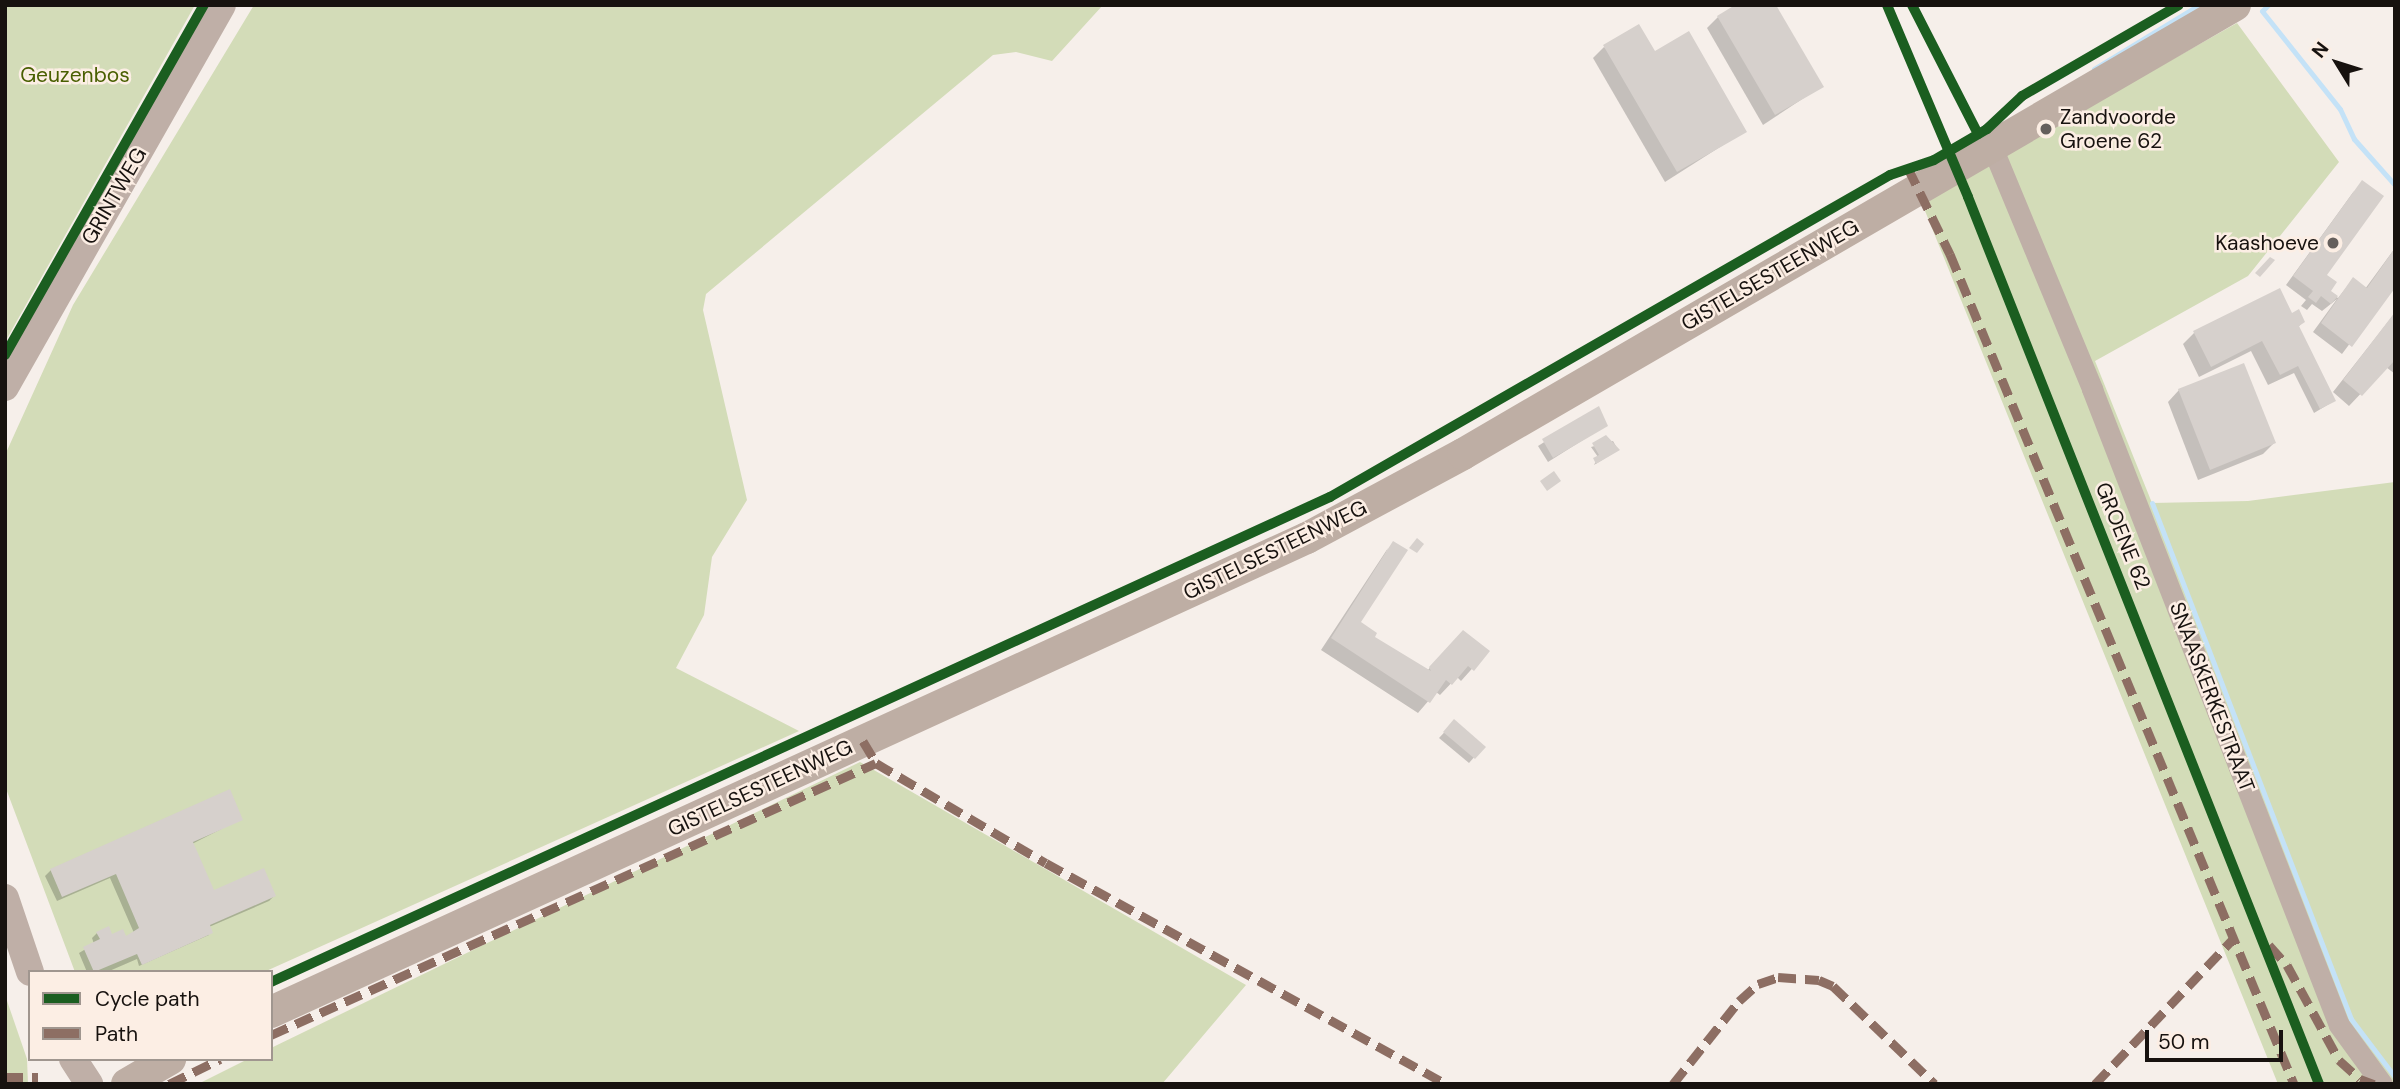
<!DOCTYPE html>
<html>
<head>
<meta charset="utf-8">
<style>
  body { margin:0 }
  #map { position:relative; width:2400px; height:1089px; overflow:hidden; background:#f6efea; font-family:"DM Sans",sans-serif }
  div>[style] { position:absolute }
  [style*='--x'] { left:calc(var(--x)*1px); top:calc(var(--y)*1px); width:calc(var(--w)*1px); rotate:calc(var(--a)*1deg) }
  .green>* { inset:0; background:#d3dcb8 }
  .shadow>* { inset:0; background:#0003 }
  .stream>* { height:5px; margin:-2.5px; padding:0 2.5px; transform-origin:2.5px; border-radius:2.5px; background:#c4e2f7 }
  .building>* { inset:0; background:#d6d0cc }
  .minor>* { height:21px; margin:-10.5px; padding:0 10.5px; transform-origin:10.5px; border-radius:10.5px; background:#bfafa7 }
  .tertiary>* { height:28px; margin:-14px; padding:0 14px; transform-origin:14px; border-radius:14px; background:#bfafa7 }
  .secondary>* { height:32px; margin:-16px; padding:0 16px; transform-origin:16px; border-radius:16px; background:#beaea4 }
  .quiet>* { height:9px; margin-top:-4.5px; transform-origin:0; background:repeating-linear-gradient(90deg,#8d6e63 0 18px,transparent 0 27px) }
  .cycleway>* { height:10px; margin:-5px; padding:0 5px; transform-origin:5px; border-radius:5px; background:#1b5e20 }
  .dots>* { width:19px; height:19px; translate:-50% -50%; box-sizing:border-box; border:4px solid #fceee4; border-radius:50% }
  span { translate:-50% -50%; white-space:nowrap; text-align:center; line-height:1.15; -webkit-text-stroke:5px #fceee4; paint-order:stroke }
  .park-label { font-size:21px; color:#495f01 }
  .poi-label { font-size:21px; color:#17120f }
  .left { translate:0 -50%; text-align:left }
  .right { translate:-100% -50%; text-align:right }
  .street-label { font-size:21px; color:#17120f }
  .frame { position:absolute; inset:0; border:7px solid #17120f; pointer-events:none }
  .legend { position:absolute; left:28px; top:970px; width:245px; height:91px; box-sizing:border-box; background:#fceee4; border:2px solid #a0968f; margin:0; padding:9px 12px; list-style:none; font-size:21px; color:#17120f }
  .legend li { display:flex; align-items:center; gap:14px; height:35px }
  .legend b { width:35px; border:2px solid #a0968f }
  .north { position:absolute; left:2302px; top:28px; width:70px; height:70px; -webkit-text-stroke:5px #fceee4; paint-order:stroke; rotate:308deg; font-size:19px; font-weight:700; line-height:28px; text-align:center; color:#17120f }
  .north::after { content:''; display:block; margin:auto; width:24px; height:32px; background:#17120f; clip-path:polygon(50% 0,100% 100%,50% 72%,0 100%) }
  .scale { position:absolute; left:2145px; top:1030px; width:138px; height:32px; box-sizing:border-box; border:4px solid #17120f; border-top:0; padding-left:9px; font-size:21px; line-height:24px; white-space:nowrap; color:#17120f; -webkit-text-stroke:5px #fceee4; paint-order:stroke }
</style>
</head>
<body>
<div id="map">
  <div class="green">
    <i style="clip-path:polygon(5px 5px,195px 5px,5px 342px)"></i>
    <i style="clip-path:polygon(254px 5px,1103px 5px,1052px 61px,1016px 52px,993px 55px,706px 294px,703px 310px,747px 500px,712px 557px,704px 615px,676px 668px,799px 731px,264px 972px,75px 972px,5px 786px,5px 455px,73px 305px)"></i>
    <i style="clip-path:polygon(2237px 23px,2339px 162px,2248px 276px,2095px 361px,2152px 503px,2248px 501px,2395px 482px,2395px 1084px,2278px 1084px,1921px 201px)"></i>
    <i style="clip-path:polygon(860px 762px,1246px 985px,1162px 1084px,198px 1084px,248px 1059px,271px 1059px,271px 1048px)"></i>
    <i style="clip-path:polygon(5px 995px,27px 1059px,28px 1084px,5px 1084px)"></i>
  </div>
  <div class="shadow">
    <i style="clip-path:polygon(1718px 17px,1822px 86px,1763px 125px,1707px 28px)"></i>
    <i style="clip-path:polygon(1604px 47px,1745px 131px,1665px 182px,1593px 58px)"></i>
    <i style="clip-path:polygon(2354px 191px,2324px 275px,2328px 291px,2338px 298px,2353px 279px,2365px 289px,2395px 248px,2395px 283px,2342px 354px,2313px 332px,2337px 299px,2322px 311px,2312px 304px,2307px 310px,2301px 306px,2306px 300px,2286px 285px)"></i>
    <i style="clip-path:polygon(2395px 313px,2395px 374px,2386px 367px,2349px 406px,2333px 392px)"></i>
    <i style="clip-path:polygon(2291px 315px,2303px 322px,2298px 327px,2334px 401px,2314px 413px,2294px 373px,2268px 385px,2251px 351px,2199px 377px,2183px 344px,2194px 333px)"></i>
    <i style="clip-path:polygon(2179px 390px,2274px 443px,2263px 454px,2198px 480px,2168px 402px)"></i>
    <i style="clip-path:polygon(1598px 408px,1605px 426px,1548px 462px,1538px 446px)"></i>
    <i style="clip-path:polygon(1613px 441px,1618px 450px,1594px 465px,1598px 457px,1591px 447px)"></i>
    <i style="clip-path:polygon(1388px 548px,1358px 623px,1372px 637px,1427px 671px,1452px 643px,1487px 652px,1461px 681px,1457px 677px,1440px 695px,1436px 692px,1418px 713px,1321px 650px)"></i>
    <i style="clip-path:polygon(1454px 722px,1483px 747px,1469px 763px,1439px 738px)"></i>
    <i style="clip-path:polygon(241px 819px,192px 844px,213px 892px,274px 896px,269px 901px,209px 927px,209px 935px,139px 966px,137px 959px,107px 972px,87px 972px,79px 953px,94px 944px,92px 938px,97px 933px,125px 938px,134px 933px,110px 878px,57px 901px,45px 876px,51px 870px)"></i>
  </div>
  <div class="stream">
    <i style="--x:2268;--y:5;--w:8;--a:135"></i>
    <i style="--x:2262;--y:11;--w:125;--a:51.5"></i>
    <i style="--x:2340;--y:109;--w:33;--a:65"></i>
    <i style="--x:2354;--y:139;--w:62;--a:48.3"></i>
    <i style="--x:2094;--y:69;--w:123;--a:-31.4"></i>
    <i style="--x:2152;--y:503;--w:553;--a:68.91"></i>
    <i style="--x:2351;--y:1019;--w:73;--a:52.8"></i>
  </div>
  <div class="building">
    <i style="clip-path:polygon(1735px 5px,1776px 5px,1824px 87px,1775px 115px,1717px 16px)"></i>
    <i style="clip-path:polygon(1639px 24px,1655px 51px,1689px 31px,1747px 132px,1677px 172px,1603px 45px)"></i>
    <i style="clip-path:polygon(2362px 180px,2384px 196px,2327px 275px,2337px 282px,2331px 291px,2338px 296px,2331px 304px,2321px 296px,2316px 303px,2308px 297px,2313px 291px,2293px 276px)"></i>
    <i style="clip-path:polygon(2395px 248px,2395px 288px,2352px 347px,2321px 323px,2353px 277px,2367px 288px)"></i>
    <i style="clip-path:polygon(2270px 257px,2275px 260px,2260px 277px,2255px 273px)"></i>
    <i style="clip-path:polygon(2280px 288px,2292px 313px,2299px 309px,2305px 322px,2299px 326px,2336px 401px,2320px 409px,2298px 366px,2280px 375px,2262px 341px,2211px 367px,2193px 331px)"></i>
    <i style="clip-path:polygon(2395px 312px,2395px 360px,2362px 396px,2343px 380px)"></i>
    <i style="clip-path:polygon(2244px 363px,2276px 443px,2210px 470px,2178px 389px)"></i>
    <i style="clip-path:polygon(1599px 406px,1608px 426px,1553px 458px,1542px 439px)"></i>
    <i style="clip-path:polygon(1606px 435px,1620px 450px,1596px 464px,1593px 458px,1599px 455px,1592px 443px)"></i>
    <i style="clip-path:polygon(1554px 471px,1561px 481px,1547px 491px,1540px 481px)"></i>
    <i style="clip-path:polygon(1417px 538px,1424px 544px,1417px 553px,1409px 548px)"></i>
    <i style="clip-path:polygon(1393px 541px,1408px 550px,1361px 622px,1377px 633px,1375px 637px,1431px 671px,1429px 667px,1463px 630px,1490px 651px,1474px 671px,1468px 666px,1452px 685px,1446px 680px,1430px 703px,1331px 638px)"></i>
    <i style="clip-path:polygon(1454px 719px,1486px 747px,1475px 759px,1443px 732px)"></i>
    <i style="clip-path:polygon(230px 789px,243px 820px,193px 842px,214px 890px,264px 868px,276px 896px,210px 925px,213px 933px,142px 965px,137px 954px,94px 972px,83px 947px,100px 939px,96px 932px,109px 926px,112px 934px,123px 929px,126px 936px,139px 928px,116px 874px,62px 897px,50px 869px)"></i>
  </div>
  <div class="minor">
    <i style="--x:1992;--y:147;--w:262;--a:67.5"></i>
    <i style="--x:2092;--y:389;--w:682;--a:68.78"></i>
    <i style="--x:2339;--y:1025;--w:73;--a:53.9"></i>
  </div>
  <div class="tertiary">
    <i style="--x:5;--y:387;--w:439;--a:-60.4"></i>
    <i style="--x:5;--y:898;--w:78;--a:71.3"></i>
    <i style="--x:73;--y:1059;--w:30;--a:57"></i>
  </div>
  <div class="secondary">
    <i style="--x:271;--y:1012;--w:1139;--a:-24.59"></i>
    <i style="--x:1307;--y:538;--w:177;--a:-28.3"></i>
    <i style="--x:1463;--y:454;--w:893;--a:-30.18"></i>
    <i style="--x:127;--y:1084;--w:50;--a:-30.2"></i>
  </div>
  <div class="quiet">
    <i style="--x:1908;--y:168;--w:96;--a:64"></i>
    <i style="--x:1950;--y:254;--w:898;--a:67.49"></i>
    <i style="--x:863;--y:741;--w:26;--a:59"></i>
    <i style="--x:2269;--y:945;--w:27;--a:48"></i>
    <i style="--x:2287;--y:965;--w:108;--a:61.3"></i>
    <i style="--x:2339;--y:1060;--w:28;--a:42"></i>
    <i style="--x:2360;--y:1079;--w:15;--a:20"></i>
    <i style="--x:271;--y:1035;--w:663;--a:-24.21"></i>
    <i style="--x:876;--y:763;--w:197;--a:30.5"></i>
    <i style="--x:1046;--y:863;--w:458;--a:28.9"></i>
    <i style="--x:5;--y:1077;--w:33;--a:0"></i>
    <i style="--x:169;--y:1084;--w:57;--a:-26.1"></i>
    <i style="--x:1673;--y:1084;--w:106;--a:-51.5"></i>
    <i style="--x:1739;--y:1001;--w:25;--a:-42"></i>
    <i style="--x:1758;--y:984;--w:21;--a:-19"></i>
    <i style="--x:1778;--y:977;--w:41;--a:4.2"></i>
    <i style="--x:1819;--y:980;--w:15;--a:23"></i>
    <i style="--x:1833;--y:986;--w:141;--a:43.9"></i>
    <i style="--x:2095;--y:1084;--w:200;--a:-46.4"></i>
  </div>
  <div class="cycleway">
    <i style="--x:1887;--y:5;--w:208;--a:67.1"></i>
    <i style="--x:1968;--y:197;--w:954;--a:68.41"></i>
    <i style="--x:1912;--y:5;--w:145;--a:62.9"></i>
    <i style="--x:5;--y:355;--w:403;--a:-60.4"></i>
    <i style="--x:271;--y:982;--w:1165;--a:-24.61"></i>
    <i style="--x:1330;--y:497;--w:646;--a:-29.9"></i>
    <i style="--x:1890;--y:175;--w:46;--a:-18.8"></i>
    <i style="--x:1934;--y:160;--w:61;--a:-30.3"></i>
    <i style="--x:1987;--y:129;--w:48;--a:-43.3"></i>
    <i style="--x:2022;--y:96;--w:181;--a:-30.1"></i>
  </div>
  <div class="dots">
    <i style="left:2046px;top:129px;background:#655f5c"></i>
    <i style="left:2333px;top:243px;background:#655f5c"></i>
  </div>
  <div class="park-label">
    <span style="left:75px;top:75px">Geuzenbos</span>
  </div>
  <div class="poi-label">
    <span class="left" style="left:2060px;top:129px">Zandvoorde<br>Groene 62</span>
    <span class="right" style="left:2319px;top:243px">Kaashoeve</span>
  </div>
  <div class="street-label">
    <span style="left:114px;top:196px;rotate:-60deg">GRINTWEG</span>
    <span style="left:1770px;top:275px;rotate:-30deg">GISTELSESTEENWEG</span>
    <span style="left:2123px;top:536px;rotate:68deg">GROENE 62</span>
    <span style="left:1275px;top:550px;rotate:-26deg">GISTELSESTEENWEG</span>
    <span style="left:2212px;top:697px;rotate:69deg">SNAASKERKESTRAAT</span>
    <span style="left:760px;top:788px;rotate:-25deg">GISTELSESTEENWEG</span>
  </div>
  <div class="frame"></div>
  <ul class="legend">
  <li><b style="height:9px;background:#1b5e20"></b>Cycle path</li>
  <li><b style="height:9px;background:#8d6e63"></b>Path</li>
  </ul>
  <div class="north">N</div>
  <div class="scale">50 m</div>
</div>
</body>
</html>
